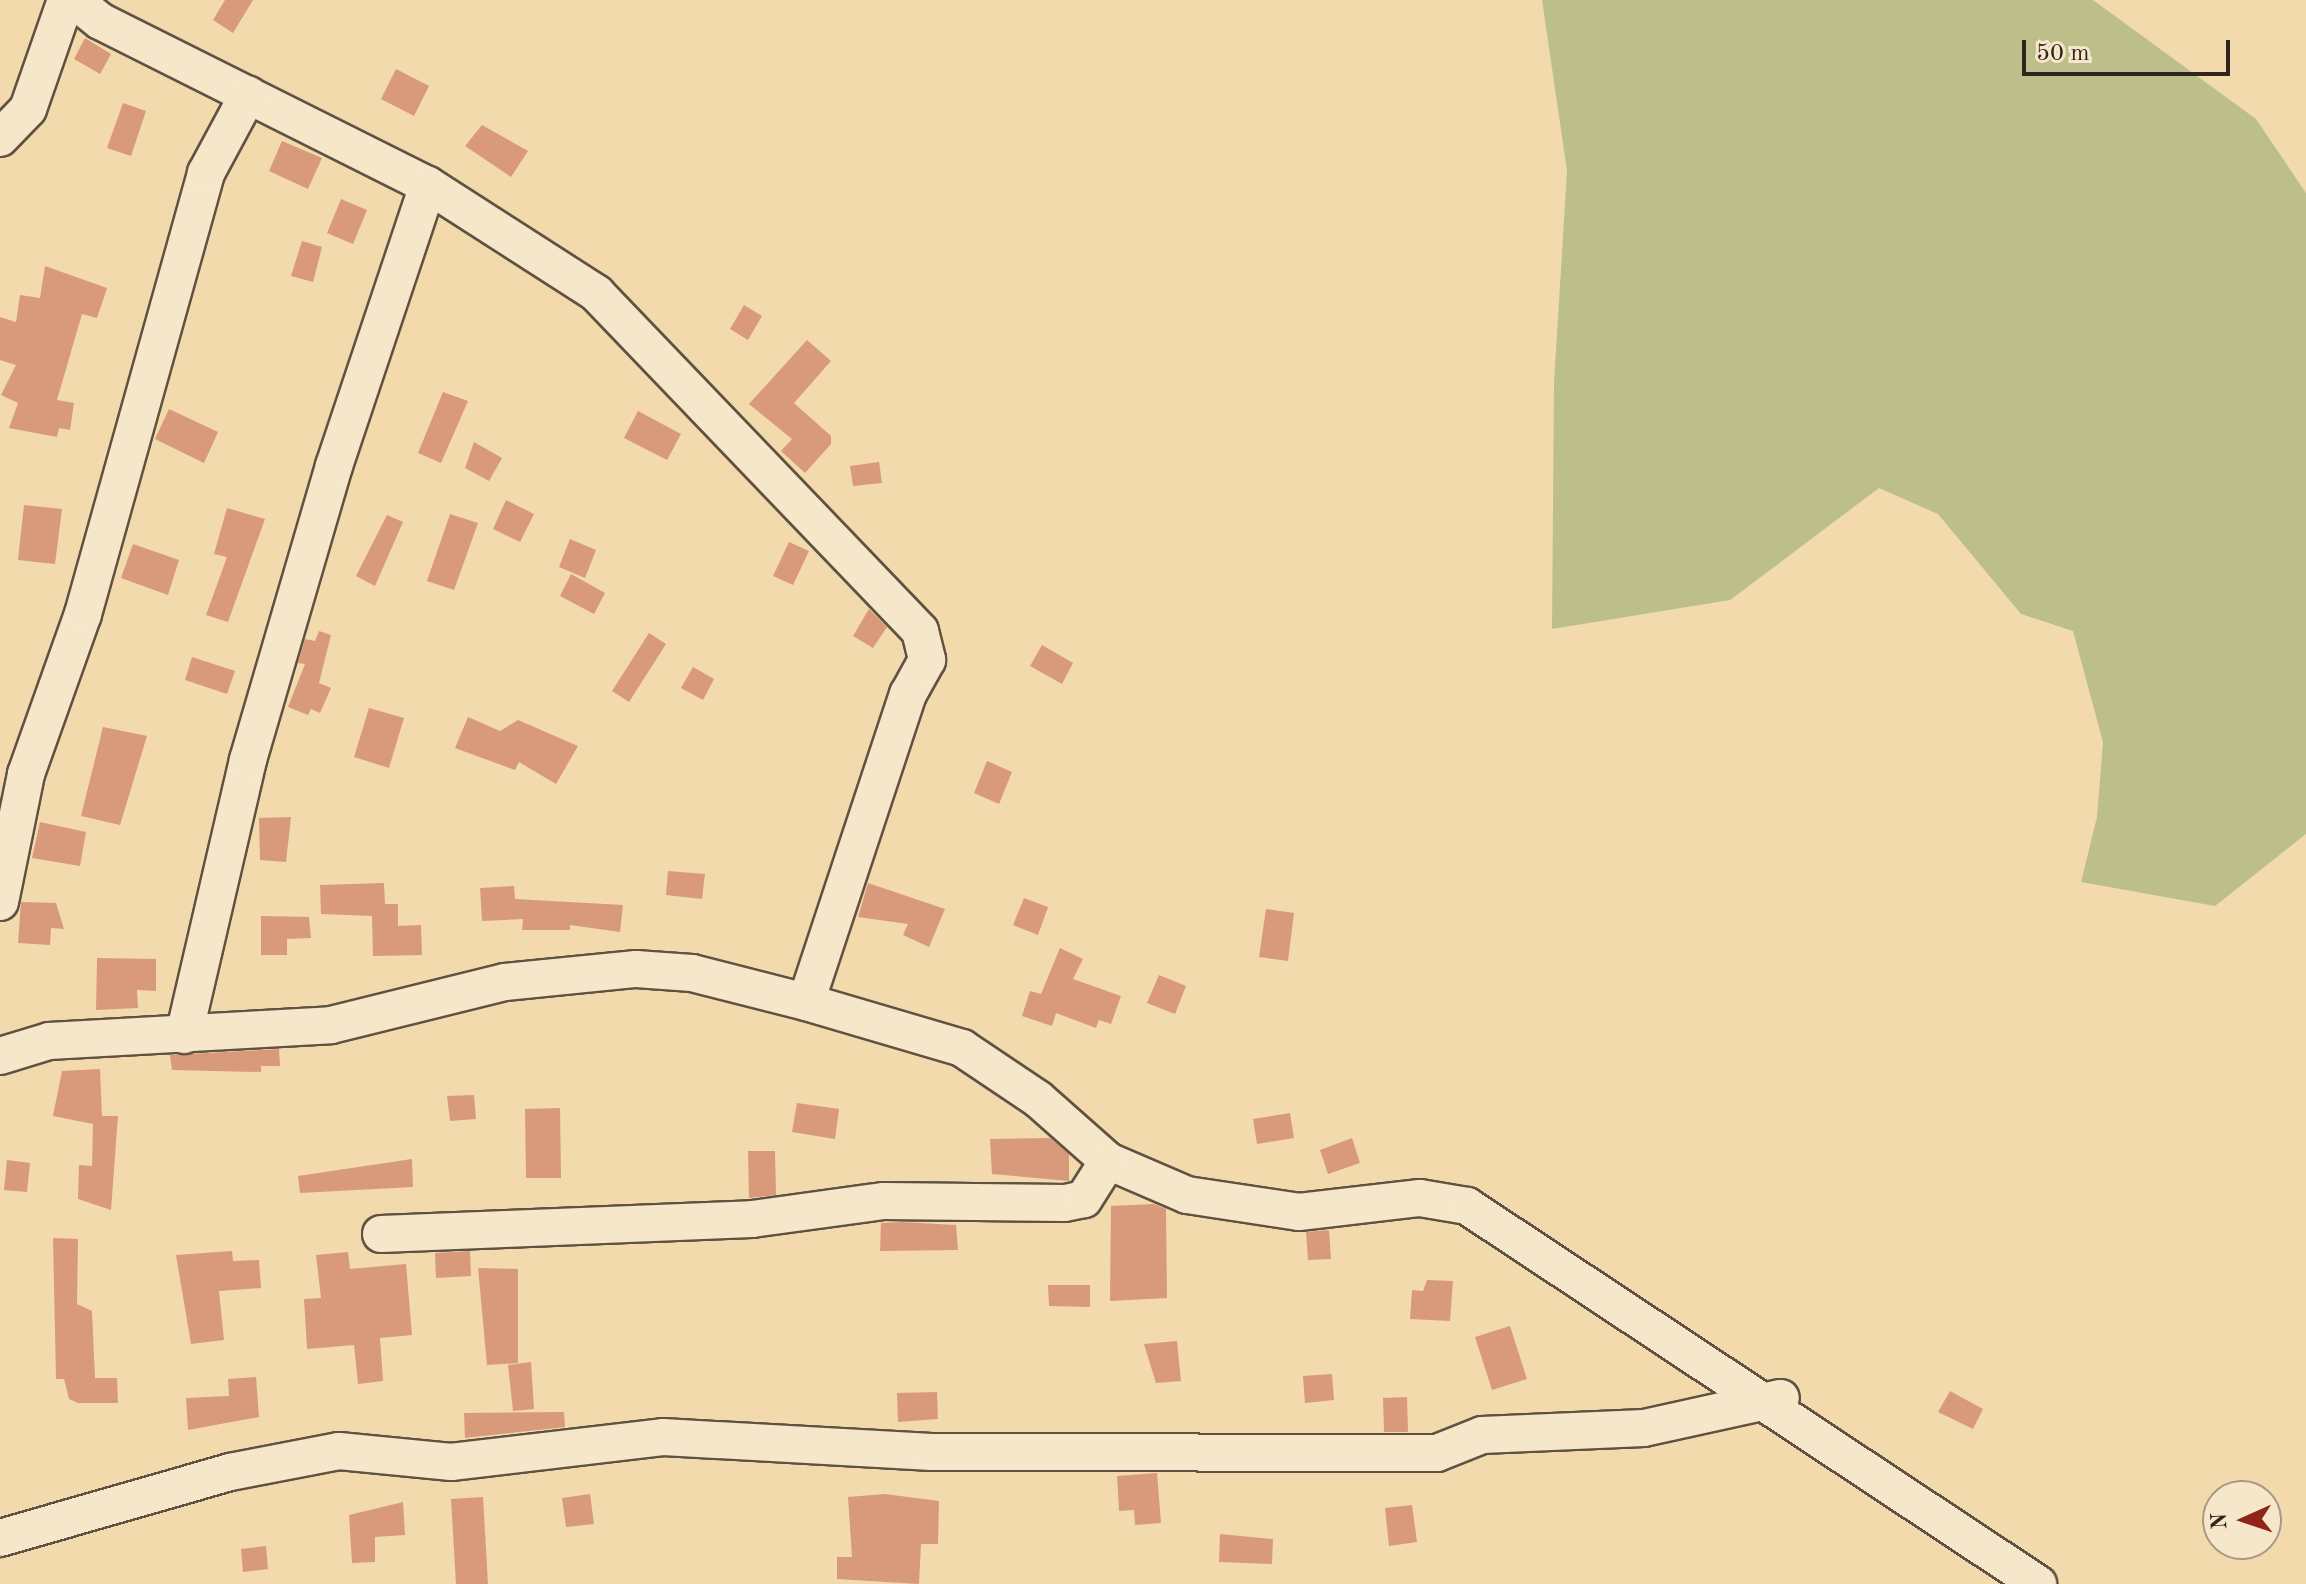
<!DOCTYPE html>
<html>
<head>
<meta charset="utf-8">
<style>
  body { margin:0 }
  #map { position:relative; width:2306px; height:1584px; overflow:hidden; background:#f2daad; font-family:"Old Standard TT",serif }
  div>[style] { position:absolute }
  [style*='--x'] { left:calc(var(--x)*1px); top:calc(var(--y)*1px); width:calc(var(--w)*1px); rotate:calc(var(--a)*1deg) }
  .green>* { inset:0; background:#bcbf89 }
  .building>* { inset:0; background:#d89a7b }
  .roads { filter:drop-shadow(2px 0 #605242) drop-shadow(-2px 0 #605242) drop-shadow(0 2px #605242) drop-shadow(0 -2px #605242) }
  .minor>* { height:36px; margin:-18px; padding:0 18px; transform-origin:18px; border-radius:18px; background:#f7e7ca }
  span { translate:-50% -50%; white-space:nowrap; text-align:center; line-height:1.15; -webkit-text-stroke:6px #f7e7ca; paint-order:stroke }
  .north { position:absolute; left:2202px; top:1480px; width:80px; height:80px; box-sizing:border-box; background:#f7e7ca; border:2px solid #a79985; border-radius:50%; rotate:267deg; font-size:22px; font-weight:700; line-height:32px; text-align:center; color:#30241e }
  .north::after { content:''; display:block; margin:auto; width:28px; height:36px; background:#8f2418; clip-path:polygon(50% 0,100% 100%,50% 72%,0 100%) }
  .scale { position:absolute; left:2022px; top:40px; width:208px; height:36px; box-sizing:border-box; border:4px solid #30241e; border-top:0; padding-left:10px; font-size:24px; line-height:28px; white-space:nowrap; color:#30241e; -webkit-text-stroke:6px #f7e7ca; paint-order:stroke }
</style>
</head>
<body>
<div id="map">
  <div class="green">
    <i style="clip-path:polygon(1542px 0,2093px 0,2256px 119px,2306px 193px,2306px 834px,2215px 906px,2081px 882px,2097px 817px,2103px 742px,2073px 631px,2021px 614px,1938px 514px,1879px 488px,1730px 600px,1552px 629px,1554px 383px,1567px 171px)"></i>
  </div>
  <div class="building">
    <i style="clip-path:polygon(225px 0,253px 0,233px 33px,213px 20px)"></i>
    <i style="clip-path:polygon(85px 38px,111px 54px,100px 74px,74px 59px)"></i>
    <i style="clip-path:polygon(396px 69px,429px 86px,414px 116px,381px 99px)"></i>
    <i style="clip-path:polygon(123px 103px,146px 111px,131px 156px,107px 148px)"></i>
    <i style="clip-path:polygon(482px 125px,528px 151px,511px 177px,465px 146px)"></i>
    <i style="clip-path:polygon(282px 141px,322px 158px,308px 189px,269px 171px)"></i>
    <i style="clip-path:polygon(341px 199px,367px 210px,353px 244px,327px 233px)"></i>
    <i style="clip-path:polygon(302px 241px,322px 247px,313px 282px,291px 276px)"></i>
    <i style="clip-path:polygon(45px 266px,107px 288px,97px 318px,82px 314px,57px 400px,74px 403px,70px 430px,59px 428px,57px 437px,9px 428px,18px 403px,1px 395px,16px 365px,0 360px,0 317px,16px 322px,20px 295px,40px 298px)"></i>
    <i style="clip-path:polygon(744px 305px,762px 316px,748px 340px,730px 329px)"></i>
    <i style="clip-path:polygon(807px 340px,831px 361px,794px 403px,831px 436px,831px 444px,805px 473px,781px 451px,792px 439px,749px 404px)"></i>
    <i style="clip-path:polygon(443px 392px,468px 401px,441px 463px,418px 453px)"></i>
    <i style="clip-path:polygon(169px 409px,218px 432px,204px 463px,155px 439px)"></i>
    <i style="clip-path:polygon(638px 411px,681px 434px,667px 460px,624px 438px)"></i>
    <i style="clip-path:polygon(474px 442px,502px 458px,489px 481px,465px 468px)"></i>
    <i style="clip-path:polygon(879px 462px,882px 483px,853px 486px,850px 466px)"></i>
    <i style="clip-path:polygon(506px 500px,534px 514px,520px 542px,493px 529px)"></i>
    <i style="clip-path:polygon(24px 505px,62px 509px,55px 564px,18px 560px)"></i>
    <i style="clip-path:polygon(227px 508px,265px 519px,228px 622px,206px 615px,227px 557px,214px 554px)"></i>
    <i style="clip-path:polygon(450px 514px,478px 523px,454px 590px,427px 581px)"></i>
    <i style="clip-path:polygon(387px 515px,403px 522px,375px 586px,356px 576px)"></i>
    <i style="clip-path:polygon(570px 539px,596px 550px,585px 578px,559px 567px)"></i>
    <i style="clip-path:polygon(789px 542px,809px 551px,793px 585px,773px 576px)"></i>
    <i style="clip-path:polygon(133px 544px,179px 560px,168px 595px,121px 578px)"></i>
    <i style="clip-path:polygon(571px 574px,605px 593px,594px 614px,560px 596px)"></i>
    <i style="clip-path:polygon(869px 609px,887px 627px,873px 648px,853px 636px)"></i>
    <i style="clip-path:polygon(319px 631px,331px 635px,319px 683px,331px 688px,320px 713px,311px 709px,308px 715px,288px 707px,305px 664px,298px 663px,305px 639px,315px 641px)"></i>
    <i style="clip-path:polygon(649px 633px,666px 644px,629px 702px,612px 691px)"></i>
    <i style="clip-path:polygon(1042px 645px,1073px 663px,1062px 684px,1030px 666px)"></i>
    <i style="clip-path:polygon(192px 657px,235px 671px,227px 694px,185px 680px)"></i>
    <i style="clip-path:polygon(693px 667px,714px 679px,703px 700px,681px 688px)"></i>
    <i style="clip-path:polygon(369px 708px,404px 718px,389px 768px,354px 757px)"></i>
    <i style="clip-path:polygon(468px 717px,500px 731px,518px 720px,578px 746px,556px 784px,519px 762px,515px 770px,455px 748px)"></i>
    <i style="clip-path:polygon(103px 727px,147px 736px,120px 825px,81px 816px)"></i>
    <i style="clip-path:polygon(987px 761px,1012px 772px,999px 804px,974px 793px)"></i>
    <i style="clip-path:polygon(291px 817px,286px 862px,260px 860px,259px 818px)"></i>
    <i style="clip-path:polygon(40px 822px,86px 832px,80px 866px,32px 858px)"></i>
    <i style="clip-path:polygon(668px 871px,705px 874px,702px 899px,666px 895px)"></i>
    <i style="clip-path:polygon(384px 883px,385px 904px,398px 904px,398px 926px,421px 925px,422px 955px,373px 956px,372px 916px,321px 914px,320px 885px)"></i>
    <i style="clip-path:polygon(868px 883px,945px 909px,929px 947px,903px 935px,908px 924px,858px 917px)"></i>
    <i style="clip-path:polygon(514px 886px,515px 899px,623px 905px,620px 932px,570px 925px,570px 930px,522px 930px,523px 919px,482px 921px,480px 888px)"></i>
    <i style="clip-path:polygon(1024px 898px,1048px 907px,1038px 935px,1013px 925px)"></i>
    <i style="clip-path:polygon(21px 902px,56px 903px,64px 929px,51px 928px,50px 945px,18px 943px)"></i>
    <i style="clip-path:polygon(1266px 909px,1294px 913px,1288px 961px,1259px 957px)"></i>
    <i style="clip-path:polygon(261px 916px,309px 917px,311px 938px,287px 939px,287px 955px,261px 955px)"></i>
    <i style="clip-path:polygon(1060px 948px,1083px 959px,1073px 979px,1121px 996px,1111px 1024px,1099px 1020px,1096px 1028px,1056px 1013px,1052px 1026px,1022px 1016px,1030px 991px,1041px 994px)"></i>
    <i style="clip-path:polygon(97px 958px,156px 959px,156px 991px,137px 990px,138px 1008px,96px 1010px)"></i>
    <i style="clip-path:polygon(1159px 975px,1186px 986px,1175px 1014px,1147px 1003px)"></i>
    <i style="clip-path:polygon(279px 1049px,280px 1066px,261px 1066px,261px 1072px,172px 1070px,170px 1055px)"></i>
    <i style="clip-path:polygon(100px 1069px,102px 1116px,118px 1116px,111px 1210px,78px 1199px,79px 1165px,92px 1166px,93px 1124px,53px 1116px,62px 1071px)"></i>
    <i style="clip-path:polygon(474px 1095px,476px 1119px,450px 1121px,447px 1096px)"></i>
    <i style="clip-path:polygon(797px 1103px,839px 1109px,835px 1139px,792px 1132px)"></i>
    <i style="clip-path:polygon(560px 1108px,561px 1178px,526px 1178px,525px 1109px)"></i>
    <i style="clip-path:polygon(1290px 1113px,1294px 1138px,1257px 1144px,1253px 1119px)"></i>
    <i style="clip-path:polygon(1050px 1138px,1069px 1154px,1069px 1181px,992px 1174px,990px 1139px)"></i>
    <i style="clip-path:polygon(1352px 1138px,1360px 1163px,1328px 1174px,1320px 1150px)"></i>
    <i style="clip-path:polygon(748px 1151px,775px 1151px,776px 1195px,749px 1198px)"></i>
    <i style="clip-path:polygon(412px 1159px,413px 1187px,300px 1193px,298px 1176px)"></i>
    <i style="clip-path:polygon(7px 1160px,30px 1163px,27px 1192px,4px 1190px)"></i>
    <i style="clip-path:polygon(1154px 1204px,1166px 1209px,1167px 1298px,1110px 1301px,1111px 1206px)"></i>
    <i style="clip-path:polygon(902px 1222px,956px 1225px,958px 1250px,880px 1251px,881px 1223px)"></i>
    <i style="clip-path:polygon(1329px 1230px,1331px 1259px,1308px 1260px,1306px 1232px)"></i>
    <i style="clip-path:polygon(53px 1238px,78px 1239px,77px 1304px,92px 1311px,95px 1378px,117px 1378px,118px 1403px,78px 1403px,69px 1399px,64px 1379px,56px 1379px)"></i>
    <i style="clip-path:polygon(232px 1251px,233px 1261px,259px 1260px,261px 1288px,219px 1291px,224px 1340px,191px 1344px,176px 1255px)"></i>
    <i style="clip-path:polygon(470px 1251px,471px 1276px,436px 1278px,435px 1253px)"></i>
    <i style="clip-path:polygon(348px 1252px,350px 1269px,406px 1264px,412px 1335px,380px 1338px,383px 1381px,358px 1384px,354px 1345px,307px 1349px,304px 1299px,321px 1298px,316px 1255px)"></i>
    <i style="clip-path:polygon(478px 1268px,518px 1269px,518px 1363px,487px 1365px)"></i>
    <i style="clip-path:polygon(1427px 1280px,1453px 1281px,1450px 1321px,1410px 1319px,1412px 1290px,1423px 1291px)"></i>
    <i style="clip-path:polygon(1048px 1285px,1090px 1285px,1090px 1307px,1049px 1306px)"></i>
    <i style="clip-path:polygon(1510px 1326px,1527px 1379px,1492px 1390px,1475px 1337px)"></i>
    <i style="clip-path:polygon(1177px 1341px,1181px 1381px,1156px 1383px,1144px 1344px)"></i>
    <i style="clip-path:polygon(531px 1362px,534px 1409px,513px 1411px,508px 1365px)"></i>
    <i style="clip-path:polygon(1332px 1374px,1334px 1400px,1305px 1403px,1303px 1376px)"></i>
    <i style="clip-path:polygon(256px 1377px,259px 1417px,188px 1430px,186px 1398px,229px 1396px,228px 1379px)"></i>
    <i style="clip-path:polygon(1950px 1391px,1983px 1409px,1973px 1429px,1938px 1412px)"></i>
    <i style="clip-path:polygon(937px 1392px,938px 1419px,898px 1422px,897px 1393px)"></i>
    <i style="clip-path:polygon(1407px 1397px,1408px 1432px,1384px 1432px,1383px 1398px)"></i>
    <i style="clip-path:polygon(564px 1412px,565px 1427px,465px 1438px,464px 1413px)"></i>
    <i style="clip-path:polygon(1157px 1473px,1161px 1523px,1135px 1525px,1134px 1510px,1119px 1511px,1117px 1476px)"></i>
    <i style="clip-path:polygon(590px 1494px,594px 1524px,566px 1527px,562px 1498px)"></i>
    <i style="clip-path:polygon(885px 1494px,939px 1501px,938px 1544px,921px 1544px,919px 1584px,837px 1579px,837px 1557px,852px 1557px,848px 1497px)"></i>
    <i style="clip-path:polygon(483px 1497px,488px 1584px,456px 1584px,451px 1499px)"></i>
    <i style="clip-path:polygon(403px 1502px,405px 1535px,375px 1537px,375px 1562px,352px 1563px,349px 1515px)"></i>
    <i style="clip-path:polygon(1412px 1505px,1417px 1542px,1389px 1546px,1385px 1508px)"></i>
    <i style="clip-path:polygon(1220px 1534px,1273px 1539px,1272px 1564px,1219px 1562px)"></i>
    <i style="clip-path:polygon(266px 1546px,268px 1569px,243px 1572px,241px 1549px)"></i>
  </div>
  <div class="roads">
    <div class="minor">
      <i style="--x:74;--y:0;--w:33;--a:39"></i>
      <i style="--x:100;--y:21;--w:367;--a:26.6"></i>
      <i style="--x:428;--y:185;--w:200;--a:32.7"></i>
      <i style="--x:596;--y:293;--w:468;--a:46.2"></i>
      <i style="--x:920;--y:631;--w:30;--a:76"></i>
      <i style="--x:927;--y:660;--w:39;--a:119"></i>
      <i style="--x:908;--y:694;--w:324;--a:108.3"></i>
      <i style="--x:0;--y:138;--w:40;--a:-46"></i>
      <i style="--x:28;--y:109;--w:115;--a:-70.8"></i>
      <i style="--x:0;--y:902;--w:131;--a:-78.5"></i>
      <i style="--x:26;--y:774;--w:170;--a:-70.4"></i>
      <i style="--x:83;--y:614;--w:458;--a:-74.4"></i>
      <i style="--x:206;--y:173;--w:89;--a:-61.7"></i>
      <i style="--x:184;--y:1035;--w:282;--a:-76.9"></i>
      <i style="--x:248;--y:760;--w:306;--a:-73.7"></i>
      <i style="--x:334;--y:466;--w:296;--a:-71.5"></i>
      <i style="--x:0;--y:1056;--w:51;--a:-17"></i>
      <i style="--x:49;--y:1041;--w:282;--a:-3.2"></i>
      <i style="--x:331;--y:1025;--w:179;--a:-13.9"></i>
      <i style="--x:505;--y:982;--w:132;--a:-5.7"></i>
      <i style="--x:636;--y:969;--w:56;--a:4.1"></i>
      <i style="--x:692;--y:973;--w:118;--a:14.3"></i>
      <i style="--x:806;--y:1002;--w:163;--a:16.4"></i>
      <i style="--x:962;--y:1048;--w:92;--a:33.9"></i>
      <i style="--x:1038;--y:1099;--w:94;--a:41.5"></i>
      <i style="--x:1108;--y:1161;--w:86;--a:23.3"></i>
      <i style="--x:1187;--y:1195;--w:113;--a:8.6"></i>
      <i style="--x:1299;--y:1212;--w:122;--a:-6.6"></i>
      <i style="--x:1420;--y:1198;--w:48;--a:9.7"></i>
      <i style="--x:1467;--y:1206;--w:685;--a:33.5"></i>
      <i style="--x:381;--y:1234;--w:371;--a:-2.3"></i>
      <i style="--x:752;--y:1219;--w:133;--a:-7.8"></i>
      <i style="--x:884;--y:1201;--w:181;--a:0.6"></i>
      <i style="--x:1065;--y:1203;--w:19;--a:-12"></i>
      <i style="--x:1084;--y:1199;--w:45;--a:-57.7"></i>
      <i style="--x:0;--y:1538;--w:239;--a:-16"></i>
      <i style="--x:230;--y:1472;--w:111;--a:-10.9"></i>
      <i style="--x:339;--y:1451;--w:113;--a:5.6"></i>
      <i style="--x:451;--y:1462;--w:213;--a:-6.7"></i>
      <i style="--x:663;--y:1437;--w:269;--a:3.2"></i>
      <i style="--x:932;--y:1452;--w:505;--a:0.11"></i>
      <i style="--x:1437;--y:1453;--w:48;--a:-21.8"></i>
      <i style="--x:1482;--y:1435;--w:162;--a:-2.5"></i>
      <i style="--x:1644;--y:1428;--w:140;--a:-12.4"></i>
    </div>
  </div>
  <div class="north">N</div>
  <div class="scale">50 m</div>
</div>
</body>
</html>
